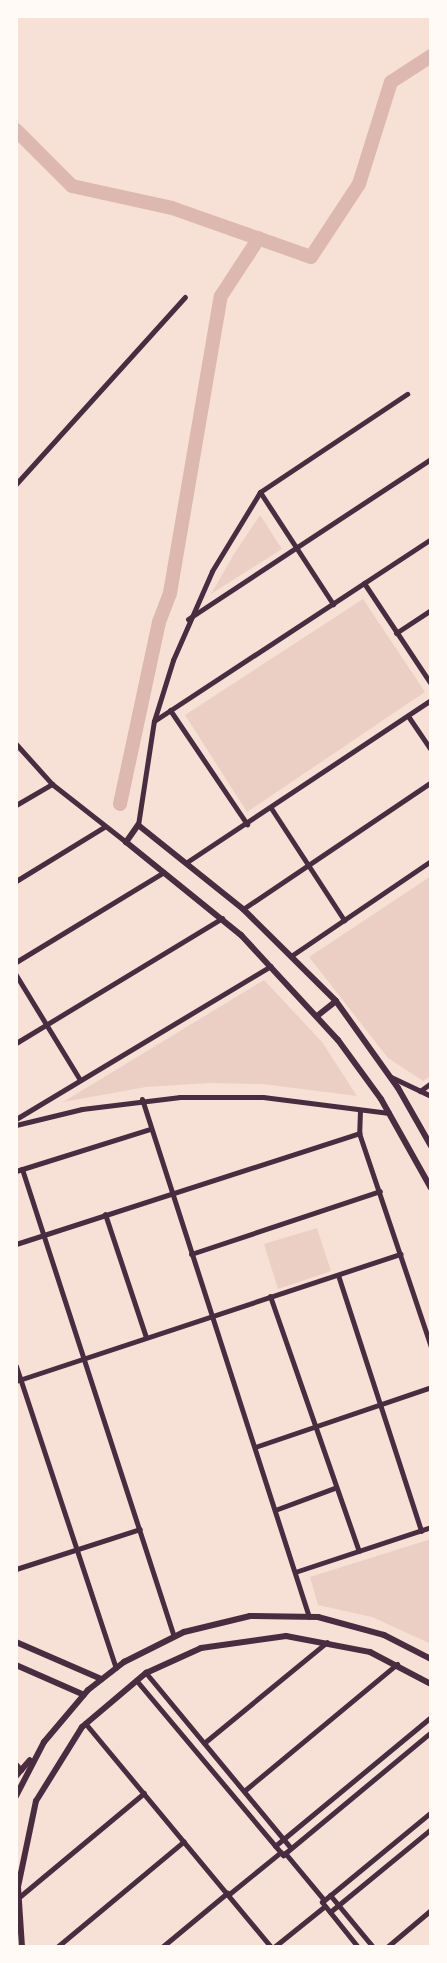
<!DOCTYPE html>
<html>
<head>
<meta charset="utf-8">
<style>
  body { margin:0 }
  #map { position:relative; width:447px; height:1963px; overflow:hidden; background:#f7e1d7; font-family:Arial,sans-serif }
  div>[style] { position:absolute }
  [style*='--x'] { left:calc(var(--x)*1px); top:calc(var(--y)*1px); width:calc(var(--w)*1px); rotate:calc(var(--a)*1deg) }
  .green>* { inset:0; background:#ebcfc5 }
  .river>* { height:14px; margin:-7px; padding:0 7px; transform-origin:7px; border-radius:7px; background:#dcb8b0 }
  .minor>* { height:5px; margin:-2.5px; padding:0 2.5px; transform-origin:2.5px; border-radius:2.5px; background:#4a2c40 }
  .tertiary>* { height:6px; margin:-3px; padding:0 3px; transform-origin:3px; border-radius:3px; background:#4a2c40 }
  span { translate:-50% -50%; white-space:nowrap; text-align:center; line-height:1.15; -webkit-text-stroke:4px #fffaf5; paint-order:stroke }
  .frame { position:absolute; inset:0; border:18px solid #fffaf5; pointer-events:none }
</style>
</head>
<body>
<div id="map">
  <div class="green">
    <i style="clip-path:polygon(260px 515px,282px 549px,211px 594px,234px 554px)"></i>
    <i style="clip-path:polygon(363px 599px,425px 692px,247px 812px,185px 715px)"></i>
    <i style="clip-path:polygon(431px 876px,431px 1076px,423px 1081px,388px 1058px,309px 957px)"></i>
    <i style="clip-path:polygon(264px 980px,322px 1042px,357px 1096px,262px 1084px,209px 1083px,146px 1087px,63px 1102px)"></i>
    <i style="clip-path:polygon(317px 1228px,331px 1271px,278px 1289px,264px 1244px)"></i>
    <i style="clip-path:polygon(431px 1539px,431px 1644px,372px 1617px,318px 1605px,310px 1577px)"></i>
  </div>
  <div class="river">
    <i style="--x:16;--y:130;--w:79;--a:45"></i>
    <i style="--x:72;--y:186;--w:102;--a:12.4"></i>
    <i style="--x:172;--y:208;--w:147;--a:19.4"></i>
    <i style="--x:311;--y:257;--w:87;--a:-56.7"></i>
    <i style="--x:359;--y:184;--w:107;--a:-72.6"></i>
    <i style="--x:391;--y:82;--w:48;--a:-33"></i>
    <i style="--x:120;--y:804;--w:186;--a:-77.9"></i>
    <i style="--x:159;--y:622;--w:31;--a:-69"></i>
    <i style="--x:170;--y:593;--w:301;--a:-80.3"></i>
    <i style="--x:221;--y:296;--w:69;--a:-56.8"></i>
  </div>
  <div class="minor">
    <i style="--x:16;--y:484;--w:252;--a:-47.9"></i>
    <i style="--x:260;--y:492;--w:134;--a:56.9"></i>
    <i style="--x:364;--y:583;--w:121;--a:56.4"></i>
    <i style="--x:188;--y:619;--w:291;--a:-33.4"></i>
    <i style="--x:396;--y:633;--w:42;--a:-33.3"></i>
    <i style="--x:170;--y:710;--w:138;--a:56"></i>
    <i style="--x:408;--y:716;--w:41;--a:55.9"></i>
    <i style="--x:154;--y:721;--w:331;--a:-33.3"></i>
    <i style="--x:16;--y:744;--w:54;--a:48"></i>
    <i style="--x:52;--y:784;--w:94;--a:38.1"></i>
    <i style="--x:16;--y:805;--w:42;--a:-30.3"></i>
    <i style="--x:271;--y:808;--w:134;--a:56.9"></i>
    <i style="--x:138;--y:825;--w:105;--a:-81.3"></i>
    <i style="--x:154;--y:721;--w:64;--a:-72.7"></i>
    <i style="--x:173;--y:660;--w:97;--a:-66.3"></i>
    <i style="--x:212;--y:571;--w:92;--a:-58.7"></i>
    <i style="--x:260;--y:492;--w:177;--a:-33.7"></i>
    <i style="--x:187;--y:862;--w:293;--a:-33.6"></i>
    <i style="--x:16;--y:881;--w:103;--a:-31.5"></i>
    <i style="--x:243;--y:909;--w:227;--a:-34"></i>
    <i style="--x:291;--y:956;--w:169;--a:-34.2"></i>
    <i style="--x:16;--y:962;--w:173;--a:-31.3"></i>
    <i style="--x:16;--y:975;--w:123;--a:58.6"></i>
    <i style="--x:16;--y:1043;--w:241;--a:-31.2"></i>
    <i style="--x:391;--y:1077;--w:44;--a:25.4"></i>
    <i style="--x:420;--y:1091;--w:14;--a:-36"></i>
    <i style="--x:142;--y:1099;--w:544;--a:72.13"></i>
    <i style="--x:360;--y:1110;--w:23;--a:92"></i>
    <i style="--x:359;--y:1133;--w:226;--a:71.4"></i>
    <i style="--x:16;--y:1119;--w:297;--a:-31"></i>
    <i style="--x:16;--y:1125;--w:68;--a:-13.6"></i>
    <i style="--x:82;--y:1109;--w:99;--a:-7"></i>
    <i style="--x:180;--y:1097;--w:83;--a:0"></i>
    <i style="--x:263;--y:1097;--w:127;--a:7.2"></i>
    <i style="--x:22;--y:1169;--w:491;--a:72"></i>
    <i style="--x:16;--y:1171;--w:140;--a:-17.4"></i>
    <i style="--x:105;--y:1214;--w:130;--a:71.6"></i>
    <i style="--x:16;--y:1244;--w:361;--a:-17.9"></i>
    <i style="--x:191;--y:1254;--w:199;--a:-18.4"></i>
    <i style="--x:338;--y:1275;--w:269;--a:72"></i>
    <i style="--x:270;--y:1296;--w:270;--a:70.8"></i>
    <i style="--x:16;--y:1366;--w:318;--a:71.7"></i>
    <i style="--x:16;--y:1381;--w:405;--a:-18.3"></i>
    <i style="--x:255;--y:1447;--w:186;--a:-18.8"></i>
    <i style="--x:275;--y:1510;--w:63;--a:-20.4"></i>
    <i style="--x:16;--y:1569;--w:130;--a:-17.9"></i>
    <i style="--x:295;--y:1572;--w:143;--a:-18.3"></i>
    <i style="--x:146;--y:1673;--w:227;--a:50.4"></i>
    <i style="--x:136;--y:1680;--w:229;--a:50"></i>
    <i style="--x:283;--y:1855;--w:192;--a:-39.7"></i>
    <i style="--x:85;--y:1723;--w:291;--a:50.3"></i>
    <i style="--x:204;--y:1743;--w:159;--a:-39.4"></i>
    <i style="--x:16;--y:1764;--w:8;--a:50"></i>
    <i style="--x:244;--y:1791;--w:199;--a:-39.7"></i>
    <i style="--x:275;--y:1846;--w:202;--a:-39.6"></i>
    <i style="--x:285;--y:1853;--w:61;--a:50.3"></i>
    <i style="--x:228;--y:1895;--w:68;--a:-39.1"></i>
    <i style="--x:330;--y:1895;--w:67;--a:50.4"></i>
    <i style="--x:18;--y:1898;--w:164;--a:-39.8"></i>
    <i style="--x:330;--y:1912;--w:131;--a:-39.4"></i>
    <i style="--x:57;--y:1947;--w:165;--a:-39.8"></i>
    <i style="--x:162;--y:1947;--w:85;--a:-39.7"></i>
    <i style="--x:274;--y:1947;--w:65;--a:-38.8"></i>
    <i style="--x:358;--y:1947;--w:58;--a:-128.7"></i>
    <i style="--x:322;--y:1902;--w:141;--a:-39.5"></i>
    <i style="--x:387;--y:1947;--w:57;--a:-40.1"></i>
  </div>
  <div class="tertiary">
    <i style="--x:317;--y:1016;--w:24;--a:-38"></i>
    <i style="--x:431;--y:1146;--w:67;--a:-119.6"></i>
    <i style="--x:398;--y:1088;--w:107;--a:-125.5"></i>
    <i style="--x:336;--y:1001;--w:131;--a:-135.3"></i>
    <i style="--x:243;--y:909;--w:134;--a:-141.3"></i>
    <i style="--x:138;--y:825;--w:21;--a:125"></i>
    <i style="--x:126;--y:842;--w:148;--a:39"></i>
    <i style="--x:241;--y:935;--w:143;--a:47.3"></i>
    <i style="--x:338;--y:1040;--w:73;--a:53.9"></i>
    <i style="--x:381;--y:1099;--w:102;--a:60.7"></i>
    <i style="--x:16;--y:1642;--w:93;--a:23.5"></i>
    <i style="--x:16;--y:1665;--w:74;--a:23.8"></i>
    <i style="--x:16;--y:1776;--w:21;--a:-49"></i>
    <i style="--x:16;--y:1796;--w:61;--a:-62.6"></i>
    <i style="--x:44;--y:1742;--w:68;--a:-49.8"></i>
    <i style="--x:88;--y:1690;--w:46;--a:-37.9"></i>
    <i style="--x:124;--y:1662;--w:67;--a:-26.6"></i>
    <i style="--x:184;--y:1632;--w:68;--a:-13.6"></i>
    <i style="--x:250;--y:1616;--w:68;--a:0.8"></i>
    <i style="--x:318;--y:1617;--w:68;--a:15.3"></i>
    <i style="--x:384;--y:1635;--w:53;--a:27.1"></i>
    <i style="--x:22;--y:1947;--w:60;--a:-93.8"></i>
    <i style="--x:18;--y:1887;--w:88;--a:-78.2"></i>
    <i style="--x:36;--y:1801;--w:87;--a:-58.1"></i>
    <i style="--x:82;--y:1727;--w:84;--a:-40.2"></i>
    <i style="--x:146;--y:1673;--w:60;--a:-24.4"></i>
    <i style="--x:201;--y:1648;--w:86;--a:-8"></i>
    <i style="--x:286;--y:1636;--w:86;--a:10.8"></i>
    <i style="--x:370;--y:1652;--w:69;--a:27.7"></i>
  </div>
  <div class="frame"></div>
</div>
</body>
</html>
